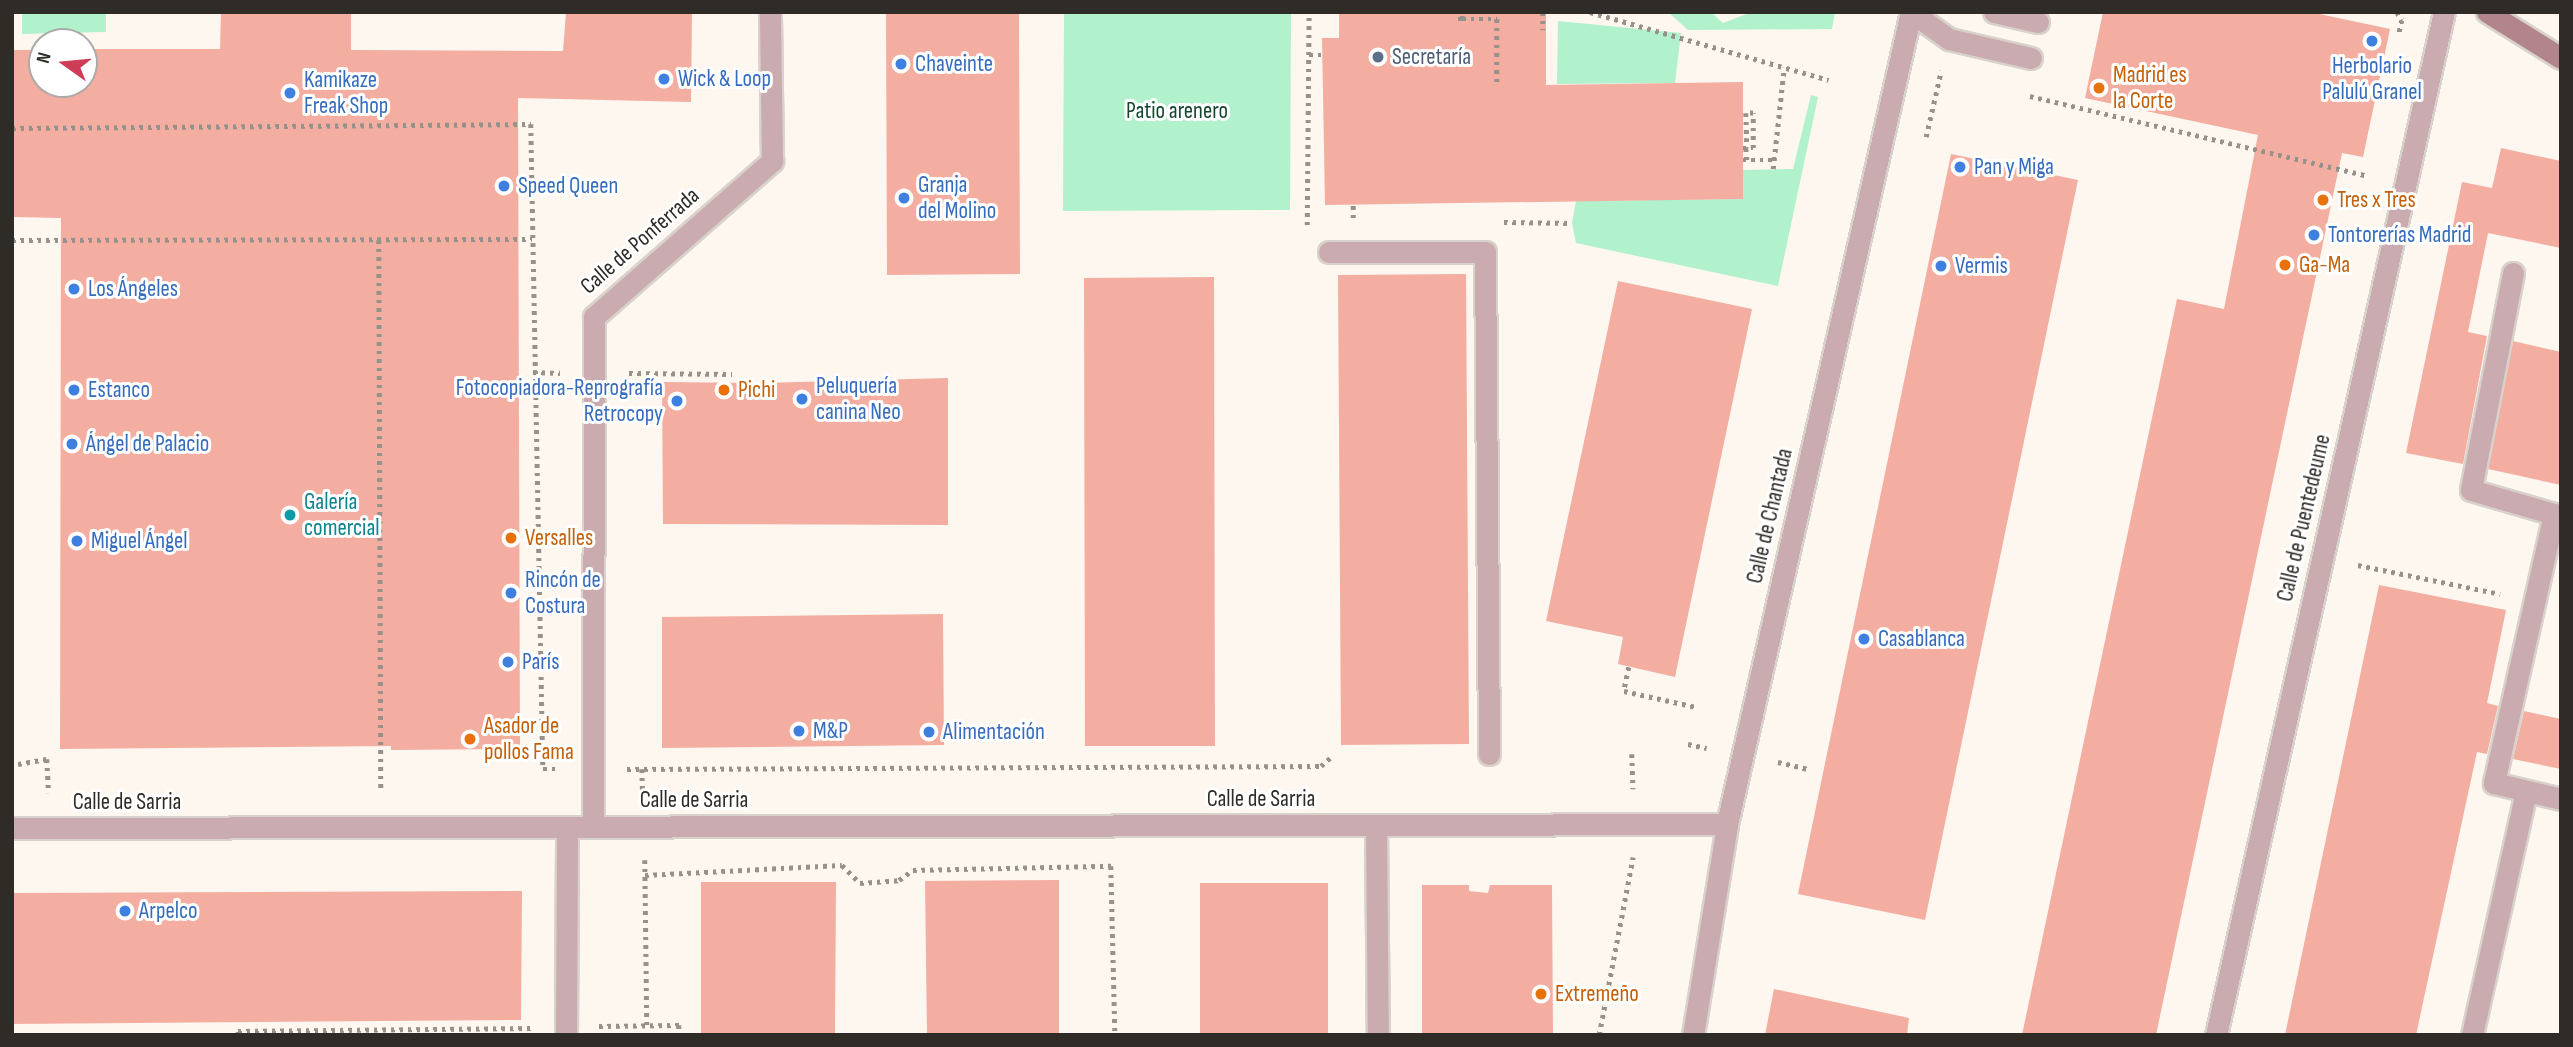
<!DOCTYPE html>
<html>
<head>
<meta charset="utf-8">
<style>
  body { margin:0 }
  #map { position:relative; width:2573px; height:1047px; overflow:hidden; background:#fef7f0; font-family:"Sofia Sans Condensed",sans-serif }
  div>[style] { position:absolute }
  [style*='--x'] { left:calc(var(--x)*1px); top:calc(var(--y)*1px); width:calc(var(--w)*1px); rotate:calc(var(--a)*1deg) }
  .green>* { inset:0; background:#b1f1cc }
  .building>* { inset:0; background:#f3aea1 }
  .path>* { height:4.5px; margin-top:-2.25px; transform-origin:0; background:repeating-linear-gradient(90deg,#96918b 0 3.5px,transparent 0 8.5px) }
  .roads { filter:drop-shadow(2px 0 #d9d2cc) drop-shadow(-2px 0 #d9d2cc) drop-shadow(0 2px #d9d2cc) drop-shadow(0 -2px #d9d2cc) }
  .lane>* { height:21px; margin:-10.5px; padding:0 10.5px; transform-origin:10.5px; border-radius:10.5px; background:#caabaf }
  .street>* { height:21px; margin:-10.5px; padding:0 10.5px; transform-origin:10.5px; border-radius:10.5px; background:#caabaf }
  .secondary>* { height:21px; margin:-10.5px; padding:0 10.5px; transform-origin:10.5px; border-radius:10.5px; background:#b2858c }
  .dots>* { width:19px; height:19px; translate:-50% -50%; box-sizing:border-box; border:4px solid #fff; border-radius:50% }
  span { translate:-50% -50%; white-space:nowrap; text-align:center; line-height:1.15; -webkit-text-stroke:6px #fff; paint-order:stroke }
  .service-label { font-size:23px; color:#4e5e75 }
  .left { translate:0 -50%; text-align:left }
  .shop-label { font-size:23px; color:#366cbe }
  .right { translate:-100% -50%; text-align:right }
  .food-label { font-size:23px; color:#c56008 }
  .park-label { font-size:23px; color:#14472e }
  .street-label { font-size:23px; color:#2f2b26 }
  .culture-label { font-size:23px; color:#0d838f }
  .frame { position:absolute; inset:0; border:14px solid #2f2b26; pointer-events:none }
  .north { position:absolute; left:28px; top:28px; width:70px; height:70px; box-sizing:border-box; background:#fff; border:2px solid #acaaa8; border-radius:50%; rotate:285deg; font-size:19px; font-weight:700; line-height:28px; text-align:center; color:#2f2b26 }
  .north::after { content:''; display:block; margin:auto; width:24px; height:32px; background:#cd3d58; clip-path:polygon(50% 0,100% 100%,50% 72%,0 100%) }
</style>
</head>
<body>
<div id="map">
  <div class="green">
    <i style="clip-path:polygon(22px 12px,106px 12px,106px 32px,22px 34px)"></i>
    <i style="clip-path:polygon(1064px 12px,1291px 12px,1290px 210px,1063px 211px)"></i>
    <i style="clip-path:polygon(1668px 12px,1711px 12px,1723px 23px,1752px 12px,1835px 12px,1832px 29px,1688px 30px)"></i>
    <i style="clip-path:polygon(1558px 21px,1681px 33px,1675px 83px,1557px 84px)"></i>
    <i style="clip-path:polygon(1811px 95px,1818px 97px,1778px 286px,1576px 243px,1572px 223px,1576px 201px,1743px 199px,1743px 170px,1793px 169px)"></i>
  </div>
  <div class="building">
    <i style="clip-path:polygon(221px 12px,351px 12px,351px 50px,563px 51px,566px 12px,692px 12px,691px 102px,518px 98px,520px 749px,391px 750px,391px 746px,60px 749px,61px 218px,12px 217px,12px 50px,42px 50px,42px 84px,84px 84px,84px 49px,220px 49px)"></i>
    <i style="clip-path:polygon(886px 12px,1019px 12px,1020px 274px,887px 275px)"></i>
    <i style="clip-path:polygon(1339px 12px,1546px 12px,1546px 85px,1743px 82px,1743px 199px,1325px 205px,1322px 38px,1339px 38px)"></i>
    <i style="clip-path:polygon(2103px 12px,2310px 12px,2390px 29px,2363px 157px,2342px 153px,2156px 1035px,2022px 1035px,2177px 299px,2224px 309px,2258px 135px,2085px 98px)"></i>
    <i style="clip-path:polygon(2501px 148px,2561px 161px,2561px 248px,2488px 233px,2468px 332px,2487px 336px,2463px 464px,2406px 453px,2462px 182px,2492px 188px)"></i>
    <i style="clip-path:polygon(1951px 154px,2078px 180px,1925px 920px,1798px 894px)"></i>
    <i style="clip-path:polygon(1466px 274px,1469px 744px,1341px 745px,1338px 275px)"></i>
    <i style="clip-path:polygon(1214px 277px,1215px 746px,1085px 746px,1084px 278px)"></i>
    <i style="clip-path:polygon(1618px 281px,1752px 309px,1675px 677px,1618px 664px,1623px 637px,1546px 621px)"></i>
    <i style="clip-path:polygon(2513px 341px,2561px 352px,2561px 485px,2488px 469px)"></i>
    <i style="clip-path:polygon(948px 378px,948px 525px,663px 524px,662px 382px,758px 383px)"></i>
    <i style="clip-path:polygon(2379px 585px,2506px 610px,2487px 703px,2498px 706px,2487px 754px,2477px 752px,2416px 1035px,2285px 1035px)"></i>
    <i style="clip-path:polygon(943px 614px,944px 745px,662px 748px,662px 617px)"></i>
    <i style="clip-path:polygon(2524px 711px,2561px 719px,2561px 769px,2513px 759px)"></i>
    <i style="clip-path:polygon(1059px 880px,1059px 1035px,927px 1035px,925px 881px)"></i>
    <i style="clip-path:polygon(701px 882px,836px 882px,835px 1035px,701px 1035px)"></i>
    <i style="clip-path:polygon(1200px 883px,1328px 883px,1328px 1035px,1200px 1035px)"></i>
    <i style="clip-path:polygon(1422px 885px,1469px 885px,1469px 891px,1488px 893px,1490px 885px,1552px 885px,1553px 1035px,1422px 1035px)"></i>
    <i style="clip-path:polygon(522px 891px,521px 1020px,12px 1024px,12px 893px)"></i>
    <i style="clip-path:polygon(1774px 989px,1909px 1018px,1907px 1035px,1765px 1035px)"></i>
  </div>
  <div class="path">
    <i style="--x:1543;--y:12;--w:18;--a:90"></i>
    <i style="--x:1590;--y:12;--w:248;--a:15.9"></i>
    <i style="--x:2397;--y:12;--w:9;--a:58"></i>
    <i style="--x:2402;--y:20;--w:14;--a:102"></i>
    <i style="--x:1458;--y:19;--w:4;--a:0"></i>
    <i style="--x:1462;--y:19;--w:7;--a:-90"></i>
    <i style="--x:1462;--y:19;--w:35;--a:0"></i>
    <i style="--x:1497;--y:19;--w:66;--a:90"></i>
    <i style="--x:1309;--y:55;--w:14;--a:0"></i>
    <i style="--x:2030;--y:96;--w:348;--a:13.3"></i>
    <i style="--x:12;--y:128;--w:519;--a:-0.44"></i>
    <i style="--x:531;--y:124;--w:645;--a:88.93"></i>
    <i style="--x:543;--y:769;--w:16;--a:0"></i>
    <i style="--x:1926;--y:137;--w:68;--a:-77.2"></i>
    <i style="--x:1743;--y:148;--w:10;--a:0"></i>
    <i style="--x:1753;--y:148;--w:35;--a:-90"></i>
    <i style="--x:1753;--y:113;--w:7;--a:180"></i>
    <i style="--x:1746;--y:113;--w:25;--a:88"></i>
    <i style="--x:1747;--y:138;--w:10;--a:96"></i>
    <i style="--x:1746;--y:148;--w:12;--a:85"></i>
    <i style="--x:1743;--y:160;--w:31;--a:0"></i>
    <i style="--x:1773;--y:169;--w:102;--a:-83.8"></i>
    <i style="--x:1353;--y:218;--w:13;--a:-90"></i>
    <i style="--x:1504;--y:222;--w:68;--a:0.8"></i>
    <i style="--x:1307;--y:225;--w:213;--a:-89.5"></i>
    <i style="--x:12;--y:240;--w:520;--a:-0.11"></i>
    <i style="--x:379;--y:240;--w:552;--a:89.79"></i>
    <i style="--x:533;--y:372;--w:27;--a:2"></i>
    <i style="--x:629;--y:373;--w:103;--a:0.6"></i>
    <i style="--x:2358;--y:565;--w:145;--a:11.5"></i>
    <i style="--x:1629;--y:667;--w:25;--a:102"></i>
    <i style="--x:1624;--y:691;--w:74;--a:12.5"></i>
    <i style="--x:1688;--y:744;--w:19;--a:12"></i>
    <i style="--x:1632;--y:754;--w:35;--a:88"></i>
    <i style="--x:1778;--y:762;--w:31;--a:13"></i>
    <i style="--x:18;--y:764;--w:29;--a:-10"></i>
    <i style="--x:47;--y:759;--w:34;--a:87"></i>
    <i style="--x:627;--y:769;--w:694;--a:-0.25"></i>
    <i style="--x:1321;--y:766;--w:13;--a:-42"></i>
    <i style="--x:642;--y:769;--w:23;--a:88"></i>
    <i style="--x:645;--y:860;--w:165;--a:89.3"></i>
    <i style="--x:645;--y:875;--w:197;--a:-2.9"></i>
    <i style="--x:842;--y:865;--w:25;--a:45"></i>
    <i style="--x:860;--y:883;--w:39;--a:-4"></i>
    <i style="--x:899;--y:880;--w:17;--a:-36"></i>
    <i style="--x:913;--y:870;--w:198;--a:-1.2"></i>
    <i style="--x:1111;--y:866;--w:169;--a:88.6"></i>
    <i style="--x:599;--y:1026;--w:80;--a:-0.7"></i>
    <i style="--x:679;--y:1025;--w:10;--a:90"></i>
    <i style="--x:238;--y:1035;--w:4;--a:-90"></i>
    <i style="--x:238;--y:1031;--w:293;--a:-0.6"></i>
    <i style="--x:1599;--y:1035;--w:181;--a:-79.2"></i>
  </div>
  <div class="roads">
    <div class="lane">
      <i style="--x:1911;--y:12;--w:47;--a:35.4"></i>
      <i style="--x:1949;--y:39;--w:84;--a:13"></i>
      <i style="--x:1994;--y:12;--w:45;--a:12.8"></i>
      <i style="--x:2513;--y:273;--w:221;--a:101"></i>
      <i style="--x:2471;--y:490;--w:94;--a:16.1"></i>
      <i style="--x:2554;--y:514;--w:276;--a:102.6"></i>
      <i style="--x:2494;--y:783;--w:69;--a:13.4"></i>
      <i style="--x:566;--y:1035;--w:208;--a:-89.7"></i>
      <i style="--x:2472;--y:1035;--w:250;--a:-77.5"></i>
    </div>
    <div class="street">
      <i style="--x:1329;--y:252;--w:156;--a:0"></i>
      <i style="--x:1485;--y:252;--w:502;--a:89.54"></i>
      <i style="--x:1376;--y:825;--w:210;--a:89.5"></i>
      <i style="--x:593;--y:827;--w:510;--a:-89.89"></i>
      <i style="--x:594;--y:317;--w:237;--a:-41.2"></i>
      <i style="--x:772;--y:161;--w:149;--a:-90.8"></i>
      <i style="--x:12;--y:828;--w:1715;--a:-0.13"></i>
      <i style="--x:1693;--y:1035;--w:214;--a:-80.8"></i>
      <i style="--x:1727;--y:824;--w:833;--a:-77.23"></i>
      <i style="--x:2216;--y:1035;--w:1048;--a:-77.44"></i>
    </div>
    <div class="secondary">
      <i style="--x:2487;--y:12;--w:87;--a:31.9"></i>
    </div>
  </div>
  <div class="dots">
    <i style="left:2372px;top:41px;background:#3f7fe0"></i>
    <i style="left:1378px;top:57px;background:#5c6f8a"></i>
    <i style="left:901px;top:64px;background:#3f7fe0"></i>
    <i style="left:664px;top:79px;background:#3f7fe0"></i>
    <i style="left:2099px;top:88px;background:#e8710a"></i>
    <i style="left:290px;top:93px;background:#3f7fe0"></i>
    <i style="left:1960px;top:167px;background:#3f7fe0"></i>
    <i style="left:504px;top:186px;background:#3f7fe0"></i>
    <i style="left:904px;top:198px;background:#3f7fe0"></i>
    <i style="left:2323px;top:200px;background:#e8710a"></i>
    <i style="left:2314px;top:235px;background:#3f7fe0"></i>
    <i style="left:2285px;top:265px;background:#e8710a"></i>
    <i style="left:1941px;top:266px;background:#3f7fe0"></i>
    <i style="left:74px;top:289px;background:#3f7fe0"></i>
    <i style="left:74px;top:390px;background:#3f7fe0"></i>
    <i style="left:724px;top:390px;background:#e8710a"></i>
    <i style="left:802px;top:399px;background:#3f7fe0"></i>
    <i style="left:677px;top:401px;background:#3f7fe0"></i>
    <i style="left:72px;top:444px;background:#3f7fe0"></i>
    <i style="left:290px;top:515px;background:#0f9aa8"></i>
    <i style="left:511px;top:538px;background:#e8710a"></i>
    <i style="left:77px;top:541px;background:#3f7fe0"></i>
    <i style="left:511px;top:593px;background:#3f7fe0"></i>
    <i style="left:1864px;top:639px;background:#3f7fe0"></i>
    <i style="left:508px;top:662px;background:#3f7fe0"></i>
    <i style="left:799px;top:731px;background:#3f7fe0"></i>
    <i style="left:929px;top:732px;background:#3f7fe0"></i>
    <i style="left:470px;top:739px;background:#e8710a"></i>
    <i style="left:125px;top:911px;background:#3f7fe0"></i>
    <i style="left:1541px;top:994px;background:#e8710a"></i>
  </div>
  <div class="service-label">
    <span class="left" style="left:1392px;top:57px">Secretaría</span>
  </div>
  <div class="shop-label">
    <span class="left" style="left:915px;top:64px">Chaveinte</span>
    <span style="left:2372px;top:79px">Herbolario<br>Palulú Granel</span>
    <span class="left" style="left:678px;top:79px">Wick &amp; Loop</span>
    <span class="left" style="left:304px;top:93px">Kamikaze<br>Freak Shop</span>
    <span class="left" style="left:1974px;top:167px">Pan y Miga</span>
    <span class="left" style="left:918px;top:198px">Granja<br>del Molino</span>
    <span class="left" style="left:518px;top:186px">Speed Queen</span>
    <span class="left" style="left:2328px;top:235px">Tontorerías Madrid</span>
    <span class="left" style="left:1955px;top:266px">Vermis</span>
    <span class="left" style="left:88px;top:289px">Los Ángeles</span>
    <span class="left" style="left:816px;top:399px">Peluquería<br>canina Neo</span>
    <span class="right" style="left:663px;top:401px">Fotocopiadora-Reprografía<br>Retrocopy</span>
    <span class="left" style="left:88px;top:390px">Estanco</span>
    <span class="left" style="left:86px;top:444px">Ángel de Palacio</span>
    <span class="left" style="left:91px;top:541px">Miguel Ángel</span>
    <span class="left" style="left:525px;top:593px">Rincón de<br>Costura</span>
    <span class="left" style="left:1878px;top:639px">Casablanca</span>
    <span class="left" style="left:522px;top:662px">París</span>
    <span class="left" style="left:813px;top:731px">M&amp;P</span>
    <span class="left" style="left:943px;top:732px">Alimentación</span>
    <span class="left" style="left:139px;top:911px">Arpelco</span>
  </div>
  <div class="food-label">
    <span class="left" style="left:2113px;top:88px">Madrid es<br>la Corte</span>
    <span class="left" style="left:2337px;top:200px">Tres x Tres</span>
    <span class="left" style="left:2299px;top:265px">Ga-Ma</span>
    <span class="left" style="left:738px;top:390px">Pichi</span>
    <span class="left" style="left:525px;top:538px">Versalles</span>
    <span class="left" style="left:484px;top:739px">Asador de<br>pollos Fama</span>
    <span class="left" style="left:1555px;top:994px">Extremeño</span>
  </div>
  <div class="park-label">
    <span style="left:1177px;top:111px">Patio arenero</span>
  </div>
  <div class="street-label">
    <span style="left:640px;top:241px;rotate:-41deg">Calle de Ponferrada</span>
    <span style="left:1770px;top:516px;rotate:-77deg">Calle de Chantada</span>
    <span style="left:2304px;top:518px;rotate:-77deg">Calle de Puentedeume</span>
    <span style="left:1261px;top:799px">Calle de Sarria</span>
    <span style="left:694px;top:800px">Calle de Sarria</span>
    <span style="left:127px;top:802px">Calle de Sarria</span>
  </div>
  <div class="culture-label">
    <span class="left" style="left:304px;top:515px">Galería<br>comercial</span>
  </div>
  <div class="frame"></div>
  <div class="north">N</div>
</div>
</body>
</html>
